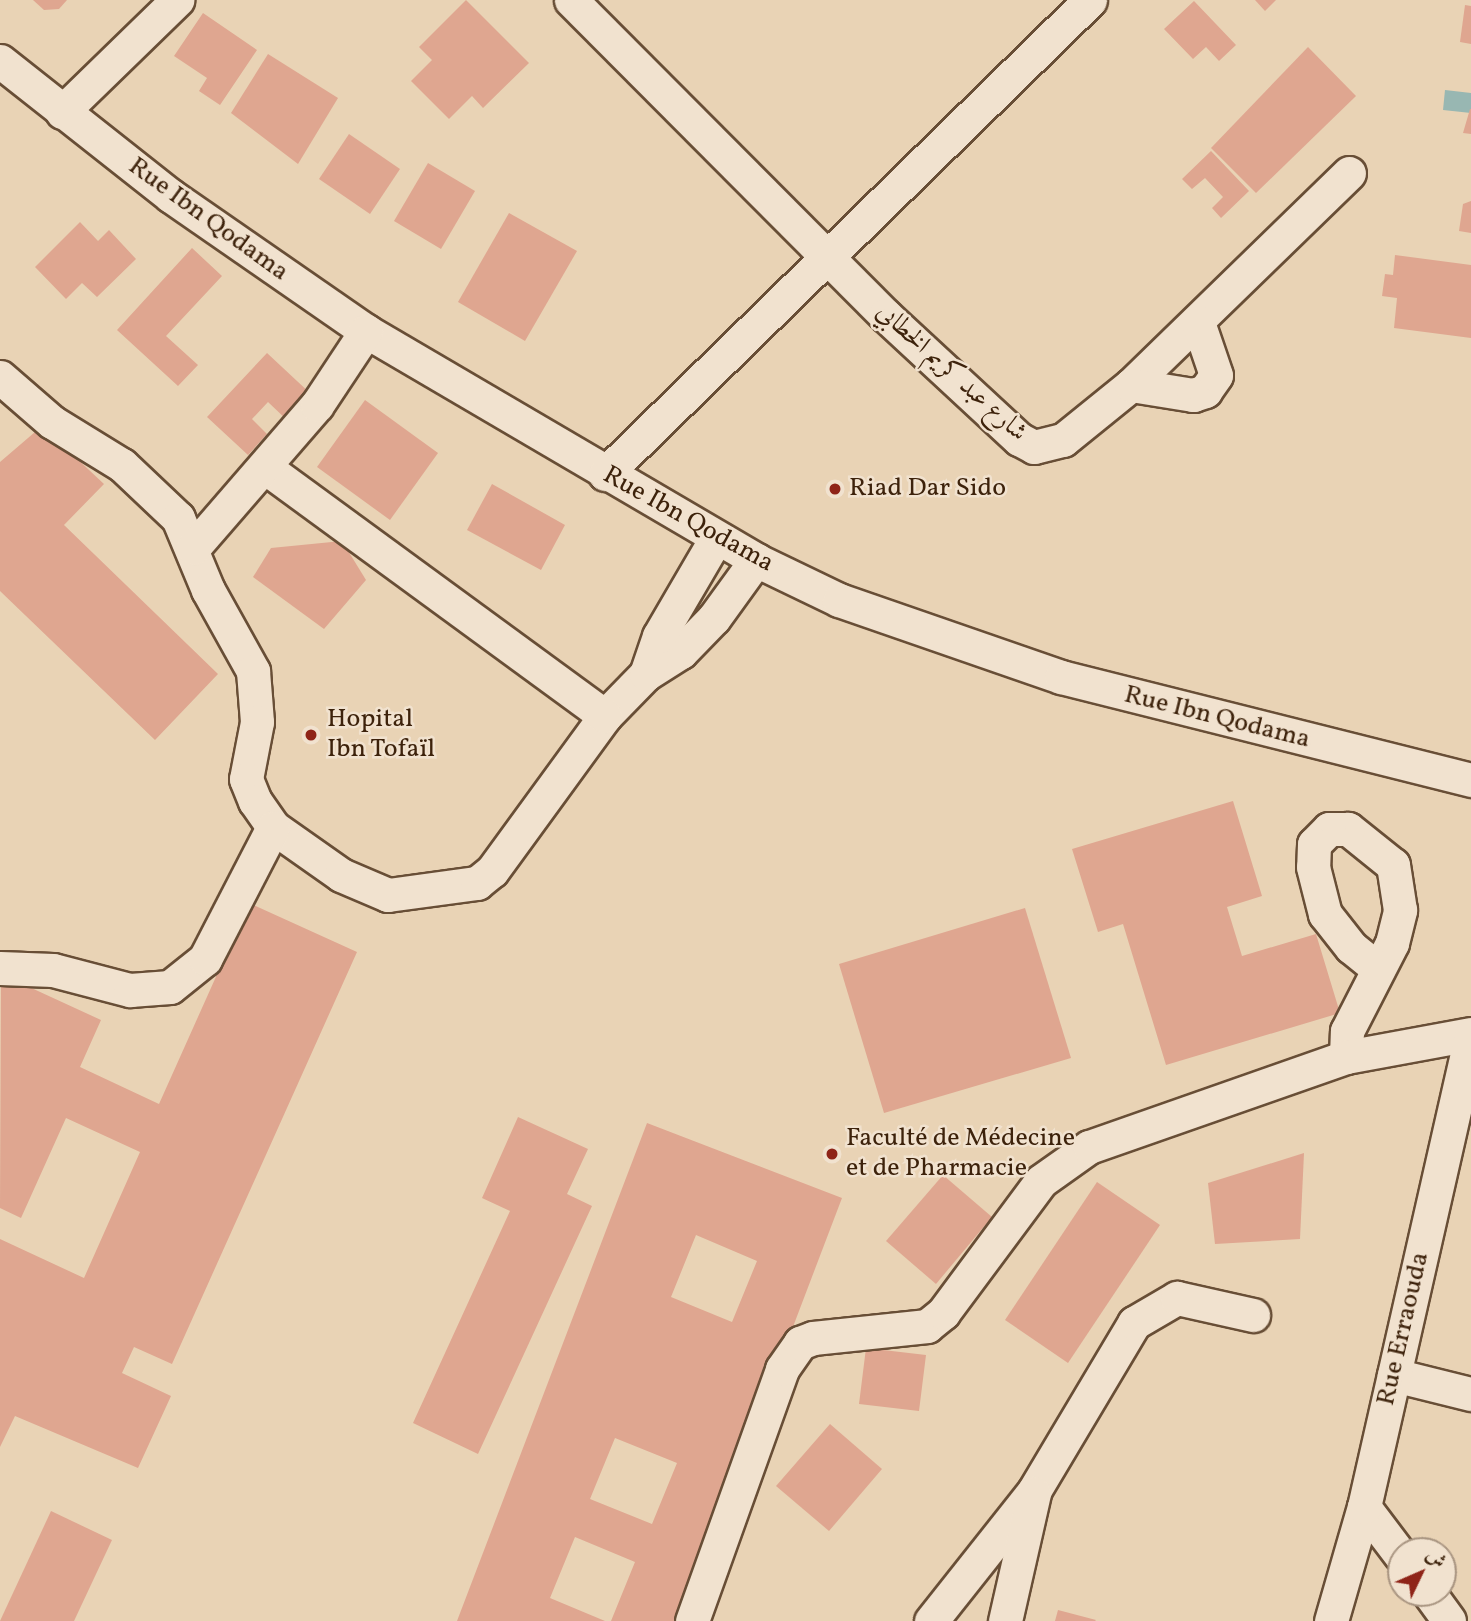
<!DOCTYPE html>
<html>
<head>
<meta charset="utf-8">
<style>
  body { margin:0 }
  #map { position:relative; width:1471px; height:1621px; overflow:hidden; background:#e9d3b5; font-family:Vollkorn,Amiri,serif }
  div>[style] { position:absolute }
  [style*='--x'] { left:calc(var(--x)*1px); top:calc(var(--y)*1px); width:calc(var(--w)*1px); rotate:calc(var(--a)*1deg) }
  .water>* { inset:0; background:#98b7b2 }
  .building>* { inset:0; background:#dfa690 }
  .roads { filter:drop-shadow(2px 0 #684e36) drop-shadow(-2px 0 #684e36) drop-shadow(0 2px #684e36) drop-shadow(0 -2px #684e36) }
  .minor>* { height:33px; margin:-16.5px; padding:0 16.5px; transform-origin:16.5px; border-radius:16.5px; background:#f1e2cf }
  .dots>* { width:19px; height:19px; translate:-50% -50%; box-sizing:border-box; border:4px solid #f1e2cf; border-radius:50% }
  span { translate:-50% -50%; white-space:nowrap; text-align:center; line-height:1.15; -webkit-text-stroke:5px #f1e2cf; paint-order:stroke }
  .street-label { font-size:26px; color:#3d220b }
  .poi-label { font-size:26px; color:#3d220b }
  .left { translate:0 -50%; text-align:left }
  .north { position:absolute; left:1387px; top:1537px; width:70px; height:70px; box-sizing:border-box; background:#f1e2cf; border:2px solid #a99581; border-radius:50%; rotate:46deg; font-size:19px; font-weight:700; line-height:28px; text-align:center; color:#3d220b }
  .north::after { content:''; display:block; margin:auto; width:24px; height:32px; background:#8f2418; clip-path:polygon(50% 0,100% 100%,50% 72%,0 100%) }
</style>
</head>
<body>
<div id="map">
  <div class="water">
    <i style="clip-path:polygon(1445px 90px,1471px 93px,1471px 113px,1443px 110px)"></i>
  </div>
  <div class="building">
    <i style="clip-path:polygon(33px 0,67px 0,59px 9px,44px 10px)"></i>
    <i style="clip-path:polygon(466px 0,529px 63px,483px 108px,472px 96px,449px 119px,411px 81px,432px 60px,419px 47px)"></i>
    <i style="clip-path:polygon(1255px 0,1276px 0,1265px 11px)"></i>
    <i style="clip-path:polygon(1194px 1px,1236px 45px,1219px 61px,1206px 47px,1193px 59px,1164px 29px)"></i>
    <i style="clip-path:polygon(1465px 5px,1471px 6px,1471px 44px,1460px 42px)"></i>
    <i style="clip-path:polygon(203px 13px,257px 50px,220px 105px,199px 91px,207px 78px,174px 56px)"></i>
    <i style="clip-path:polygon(1308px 47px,1356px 96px,1256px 193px,1211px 148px)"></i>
    <i style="clip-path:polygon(268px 54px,338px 98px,298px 164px,231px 113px)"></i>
    <i style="clip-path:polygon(1470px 109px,1471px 109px,1471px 134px,1463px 133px)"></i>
    <i style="clip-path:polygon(349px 134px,400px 169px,370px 214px,319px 179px)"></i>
    <i style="clip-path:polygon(1211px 151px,1249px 191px,1221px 218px,1212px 208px,1223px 197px,1205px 178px,1192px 189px,1182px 179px)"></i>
    <i style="clip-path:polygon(428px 163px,475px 191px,441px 249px,394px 221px)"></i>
    <i style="clip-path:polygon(1471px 201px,1471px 233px,1459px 231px,1463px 204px)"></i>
    <i style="clip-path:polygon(509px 213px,577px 251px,525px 341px,458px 302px)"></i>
    <i style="clip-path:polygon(80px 222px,98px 241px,109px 230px,136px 259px,97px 297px,82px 283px,66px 299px,35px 267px)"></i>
    <i style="clip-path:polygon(192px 248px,222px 276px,166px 336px,198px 365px,178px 386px,117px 330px)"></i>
    <i style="clip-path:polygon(1395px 255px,1471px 265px,1471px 338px,1394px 328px,1397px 298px,1382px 296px,1385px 274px,1393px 275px)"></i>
    <i style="clip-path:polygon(267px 353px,312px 395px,288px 421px,268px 402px,252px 419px,267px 434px,248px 455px,207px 417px)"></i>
    <i style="clip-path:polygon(365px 400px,438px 453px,390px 520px,317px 467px)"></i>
    <i style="clip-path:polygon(42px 426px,104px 484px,64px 525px,218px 674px,155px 740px,0 591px,0 462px)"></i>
    <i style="clip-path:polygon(492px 484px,565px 525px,541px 570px,467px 530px)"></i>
    <i style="clip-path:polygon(342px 541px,366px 580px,324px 629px,253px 577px,271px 548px)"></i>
    <i style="clip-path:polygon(1233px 801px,1262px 896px,1227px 907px,1242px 956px,1316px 934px,1340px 1013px,1166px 1065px,1123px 924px,1098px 932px,1072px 849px)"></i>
    <i style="clip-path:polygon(249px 903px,357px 952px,172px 1364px,134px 1347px,122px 1373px,171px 1396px,138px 1468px,15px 1416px,0 1447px,0 1239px,84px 1278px,140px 1152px,66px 1118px,21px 1218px,0 1208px,1px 974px,101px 1020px,80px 1067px,159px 1104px)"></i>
    <i style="clip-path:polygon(1025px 908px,1071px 1058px,884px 1113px,839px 964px)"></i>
    <i style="clip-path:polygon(518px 1117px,588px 1149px,567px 1194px,592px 1206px,478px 1454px,413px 1423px,510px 1211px,482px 1198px)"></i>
    <i style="clip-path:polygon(evenodd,647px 1123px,842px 1198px,681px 1621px,611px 1621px,635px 1562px,575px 1537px,550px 1598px,605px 1621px,457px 1621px,647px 1123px,696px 1235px,757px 1261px,732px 1322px,671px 1297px,696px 1235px,647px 1123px,615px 1438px,677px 1463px,652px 1524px,590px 1499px,615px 1438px)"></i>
    <i style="clip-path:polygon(1304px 1153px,1300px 1239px,1215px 1244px,1208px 1183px)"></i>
    <i style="clip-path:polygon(943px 1175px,992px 1217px,936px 1284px,886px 1241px)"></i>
    <i style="clip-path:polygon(1097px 1182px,1160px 1225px,1068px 1363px,1005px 1320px)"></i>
    <i style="clip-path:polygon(866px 1348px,926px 1355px,919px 1411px,859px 1404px)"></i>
    <i style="clip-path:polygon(830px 1424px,882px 1469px,829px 1531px,776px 1486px)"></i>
    <i style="clip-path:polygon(51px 1511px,112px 1540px,74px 1621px,0 1621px)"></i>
    <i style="clip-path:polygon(1058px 1610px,1096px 1620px,1095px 1621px,1055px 1621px)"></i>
  </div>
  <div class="roads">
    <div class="minor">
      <i style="--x:571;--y:0;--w:445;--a:45.1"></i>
      <i style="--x:885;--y:315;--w:183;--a:42.8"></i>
      <i style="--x:1019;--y:439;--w:17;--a:28"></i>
      <i style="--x:1034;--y:447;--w:30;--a:-14"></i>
      <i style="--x:1063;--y:440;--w:87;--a:-39"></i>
      <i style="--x:1131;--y:385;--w:304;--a:-44.2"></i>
      <i style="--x:0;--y:61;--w:218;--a:38.3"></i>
      <i style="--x:171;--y:196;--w:237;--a:34.7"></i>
      <i style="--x:366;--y:331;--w:452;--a:30.4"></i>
      <i style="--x:756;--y:560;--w:92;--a:25.7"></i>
      <i style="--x:839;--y:600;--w:235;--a:19.1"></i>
      <i style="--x:1061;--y:677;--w:423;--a:14.1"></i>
      <i style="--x:62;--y:112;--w:161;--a:-44.2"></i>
      <i style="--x:0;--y:377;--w:69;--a:40.9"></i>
      <i style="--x:52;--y:422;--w:82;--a:31.6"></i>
      <i style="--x:122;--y:465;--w:77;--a:43.4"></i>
      <i style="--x:178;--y:518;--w:78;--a:67.4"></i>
      <i style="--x:208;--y:590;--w:93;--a:60.9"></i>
      <i style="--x:253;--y:671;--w:51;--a:85.5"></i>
      <i style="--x:257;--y:722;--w:58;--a:100.9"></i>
      <i style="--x:246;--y:779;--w:24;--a:68"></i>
      <i style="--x:255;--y:801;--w:32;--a:55"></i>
      <i style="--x:273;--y:827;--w:83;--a:35.2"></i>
      <i style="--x:341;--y:875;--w:51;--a:23.1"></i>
      <i style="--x:388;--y:895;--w:90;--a:-7.7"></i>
      <i style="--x:477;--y:883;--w:19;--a:-39"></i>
      <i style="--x:492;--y:871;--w:192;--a:-53.9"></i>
      <i style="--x:605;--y:716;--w:59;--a:-45.7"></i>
      <i style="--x:646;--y:674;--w:41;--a:-32.2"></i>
      <i style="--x:681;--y:652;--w:47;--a:-45.9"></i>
      <i style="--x:714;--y:618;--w:72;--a:-54.1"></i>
      <i style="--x:1131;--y:385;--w:63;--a:9.2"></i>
      <i style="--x:1193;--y:395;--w:13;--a:-18"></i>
      <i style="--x:1205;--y:391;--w:19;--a:-55"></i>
      <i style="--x:1216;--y:375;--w:56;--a:-108.8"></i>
      <i style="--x:266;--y:468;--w:420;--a:36.2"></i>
      <i style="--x:605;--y:474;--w:678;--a:-44.34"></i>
      <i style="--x:193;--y:548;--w:189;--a:-49.1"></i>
      <i style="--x:317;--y:405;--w:89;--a:-56.5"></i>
      <i style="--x:646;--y:674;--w:40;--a:-71.1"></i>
      <i style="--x:659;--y:636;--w:111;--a:-59.7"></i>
      <i style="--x:0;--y:968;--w:53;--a:2.2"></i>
      <i style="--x:53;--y:970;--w:80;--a:14.6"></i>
      <i style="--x:130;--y:990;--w:40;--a:-4.3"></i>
      <i style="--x:170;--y:987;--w:45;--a:-38.7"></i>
      <i style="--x:205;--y:959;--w:148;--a:-62.7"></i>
      <i style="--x:1346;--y:1057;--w:26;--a:-88"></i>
      <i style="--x:1347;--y:1031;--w:99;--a:-62.9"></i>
      <i style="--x:1392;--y:943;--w:34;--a:-76"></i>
      <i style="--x:1400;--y:910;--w:46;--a:-98.8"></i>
      <i style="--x:1393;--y:865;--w:58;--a:-141.3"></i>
      <i style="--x:1348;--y:829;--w:19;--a:180"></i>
      <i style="--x:1329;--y:829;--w:21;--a:135"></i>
      <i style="--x:1314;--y:844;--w:23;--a:92"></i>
      <i style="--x:1313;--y:867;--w:49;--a:75.7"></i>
      <i style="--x:1325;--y:914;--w:42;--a:51.8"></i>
      <i style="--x:1351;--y:947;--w:35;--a:39"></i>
      <i style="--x:1394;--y:1375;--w:79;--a:13.9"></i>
      <i style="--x:1364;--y:1507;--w:61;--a:52.9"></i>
      <i style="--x:1429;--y:1593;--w:34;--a:54"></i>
      <i style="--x:692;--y:1621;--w:268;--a:-70.3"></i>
      <i style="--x:782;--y:1369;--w:32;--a:-55"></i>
      <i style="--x:800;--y:1343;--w:14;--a:-21"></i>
      <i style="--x:813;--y:1338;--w:115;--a:-6"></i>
      <i style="--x:927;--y:1326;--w:21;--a:-39"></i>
      <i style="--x:943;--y:1313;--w:164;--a:-53.4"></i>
      <i style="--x:1041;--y:1181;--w:59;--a:-35.3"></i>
      <i style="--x:1089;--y:1147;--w:272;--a:-19.3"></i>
      <i style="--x:1346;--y:1057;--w:127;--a:-10.4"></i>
      <i style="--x:931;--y:1621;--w:166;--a:-51.6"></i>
      <i style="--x:1034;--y:1491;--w:196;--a:-59.2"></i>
      <i style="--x:1134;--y:1323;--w:50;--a:-30.2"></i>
      <i style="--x:1177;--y:1298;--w:78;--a:12.6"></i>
      <i style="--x:1005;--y:1621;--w:131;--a:-77.2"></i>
      <i style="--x:1331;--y:1621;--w:119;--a:-73.9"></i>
      <i style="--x:1364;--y:1507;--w:484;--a:-77.2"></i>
    </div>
  </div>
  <div class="dots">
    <i style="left:835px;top:489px;background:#8f2418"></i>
    <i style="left:311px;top:735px;background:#8f2418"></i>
    <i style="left:832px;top:1154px;background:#8f2418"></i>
  </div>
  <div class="street-label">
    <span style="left:208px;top:220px;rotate:36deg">Rue Ibn Qodama</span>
    <span style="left:951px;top:373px;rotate:42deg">شارع عبد كريم الخطابي</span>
    <span style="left:688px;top:520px;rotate:29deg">Rue Ibn Qodama</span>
    <span style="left:1217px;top:718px;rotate:14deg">Rue Ibn Qodama</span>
    <span style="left:1404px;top:1329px;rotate:-77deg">Rue Erraouda</span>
  </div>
  <div class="poi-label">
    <span class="left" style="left:849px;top:489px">Riad Dar Sido</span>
    <span class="left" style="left:327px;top:735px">Hopital<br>Ibn Tofaïl</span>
    <span class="left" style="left:846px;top:1154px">Faculté de Médecine<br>et de Pharmacie</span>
  </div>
  <div class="north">ش</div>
</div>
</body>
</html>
